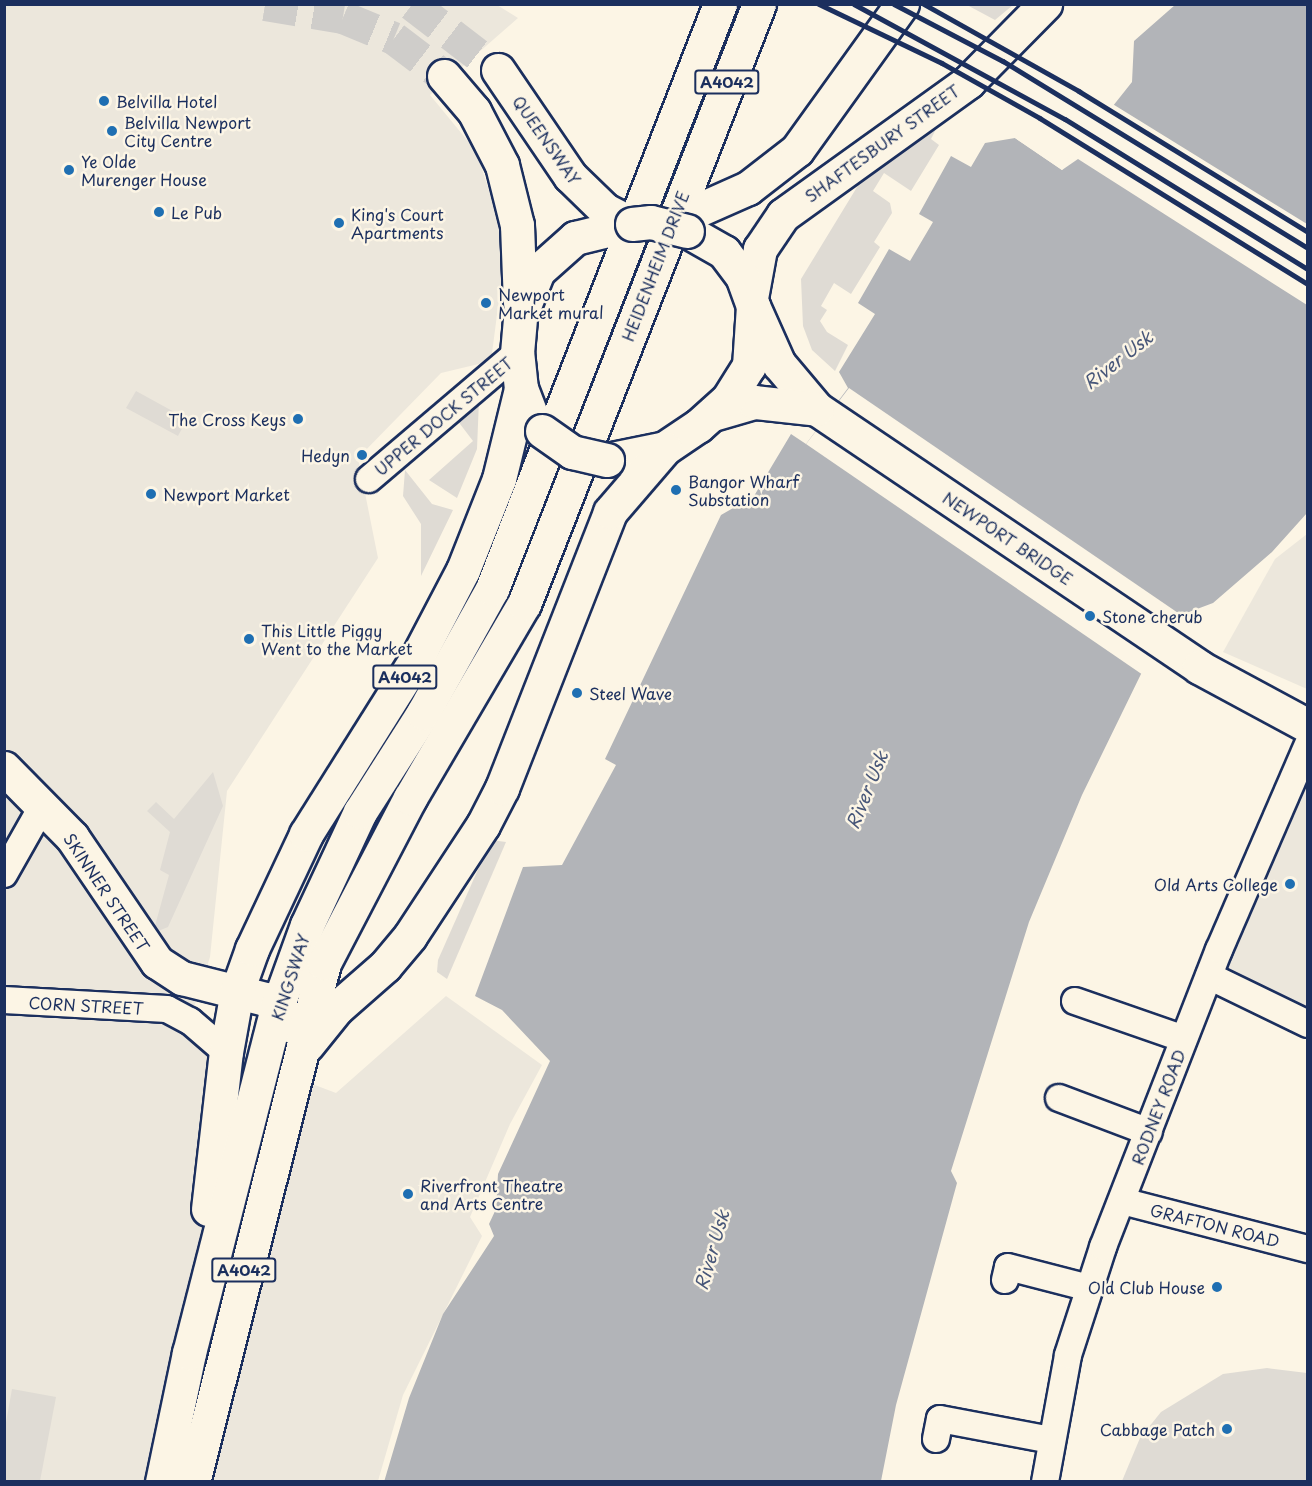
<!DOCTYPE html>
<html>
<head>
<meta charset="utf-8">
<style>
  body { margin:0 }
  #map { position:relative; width:1312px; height:1486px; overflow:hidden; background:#fcf5e5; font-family:"Playpen Sans",sans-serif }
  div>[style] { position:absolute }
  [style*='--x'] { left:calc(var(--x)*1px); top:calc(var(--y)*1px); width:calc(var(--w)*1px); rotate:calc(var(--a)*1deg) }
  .built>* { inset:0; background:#ece7dc }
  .green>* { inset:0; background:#dfdbd4 }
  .water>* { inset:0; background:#b2b4b8 }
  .pier>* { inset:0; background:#fcf5e5 }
  .secondary-tunnel>* { height:33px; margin-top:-16.5px; transform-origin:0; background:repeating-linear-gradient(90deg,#cfcdca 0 33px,transparent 0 49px) }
  .roads { filter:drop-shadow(2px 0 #1b2f5e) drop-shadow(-2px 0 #1b2f5e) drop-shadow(0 2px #1b2f5e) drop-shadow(0 -2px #1b2f5e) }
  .minor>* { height:26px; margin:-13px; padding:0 13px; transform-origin:13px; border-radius:13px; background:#fcf5e5 }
  .tertiary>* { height:33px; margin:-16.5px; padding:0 16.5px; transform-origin:16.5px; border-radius:16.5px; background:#fcf5e5 }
  .secondary>* { height:33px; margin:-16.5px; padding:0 16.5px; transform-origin:16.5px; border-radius:16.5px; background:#fcf5e5 }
  .primary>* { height:33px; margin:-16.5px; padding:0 16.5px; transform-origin:16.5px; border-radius:16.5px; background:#fcf5e5 }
  .rail>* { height:4.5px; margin:-2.25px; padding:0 2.25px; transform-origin:2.25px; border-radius:2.25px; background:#1b2f5e }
  .bridges { filter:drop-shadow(2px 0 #1b2f5e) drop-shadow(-2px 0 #1b2f5e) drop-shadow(0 2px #1b2f5e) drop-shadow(0 -2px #1b2f5e) }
  .secondary-bridge>* { height:33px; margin:-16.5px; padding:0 16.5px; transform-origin:16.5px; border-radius:16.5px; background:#fcf5e5 }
  .dots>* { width:16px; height:16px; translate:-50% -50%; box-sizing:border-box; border:3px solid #fcf5e5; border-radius:50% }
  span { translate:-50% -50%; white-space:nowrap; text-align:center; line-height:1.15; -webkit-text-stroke:5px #fcf5e5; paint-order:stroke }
  .shield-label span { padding:2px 4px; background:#fcf5e5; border:2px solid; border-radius:4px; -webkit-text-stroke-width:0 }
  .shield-label { font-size:15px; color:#1b2f5e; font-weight:700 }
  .poi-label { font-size:16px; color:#1b2f5e }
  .left { translate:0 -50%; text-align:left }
  .right { translate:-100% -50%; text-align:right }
  .street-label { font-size:16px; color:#1b2f5e }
  .water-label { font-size:18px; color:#485779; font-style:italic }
  .frame { position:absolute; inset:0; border:6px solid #1b2f5e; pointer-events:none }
</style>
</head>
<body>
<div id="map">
  <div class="built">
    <i style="clip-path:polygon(5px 5px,497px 5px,518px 18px,430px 95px,476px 151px,498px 218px,502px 276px,491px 361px,441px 373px,358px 458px,378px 558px,227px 791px,210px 957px,185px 1036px,336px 1093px,446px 996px,542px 1065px,510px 1124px,470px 1217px,482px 1236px,403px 1395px,378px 1481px,5px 1482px)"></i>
    <i style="clip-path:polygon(1307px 534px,1307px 689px,1223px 652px,1275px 559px)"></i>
    <i style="clip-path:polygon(1307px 744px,1307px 1024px,1209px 976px)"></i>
  </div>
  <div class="green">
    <i style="clip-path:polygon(967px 5px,1013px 5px,995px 20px)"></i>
    <i style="clip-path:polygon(944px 113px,931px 139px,939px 145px,911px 191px,884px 173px,873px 191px,890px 203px,892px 213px,874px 242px,880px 247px,851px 294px,834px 283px,821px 306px,827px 310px,820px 321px,827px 332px,848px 345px,835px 371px,812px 350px,803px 326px,801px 279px,865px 174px)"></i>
    <i style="clip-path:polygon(136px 391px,187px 419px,178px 436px,126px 408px)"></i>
    <i style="clip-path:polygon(479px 400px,477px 449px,457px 498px,429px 480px,473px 441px,457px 420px)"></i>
    <i style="clip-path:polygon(405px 470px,432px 504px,453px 510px,421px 576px,421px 524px,403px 496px)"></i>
    <i style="clip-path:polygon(213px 772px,223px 806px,168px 927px,153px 933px,169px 875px,160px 870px,170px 832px,147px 811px,156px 802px,174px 819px)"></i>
    <i style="clip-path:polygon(491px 840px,506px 842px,447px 979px,437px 972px,438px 960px)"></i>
    <i style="clip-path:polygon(1267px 1368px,1307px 1373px,1307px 1481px,1122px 1481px,1140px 1438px,1161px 1412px,1223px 1374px)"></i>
    <i style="clip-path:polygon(12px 1389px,56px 1397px,40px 1481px,5px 1481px,5px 1428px)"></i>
  </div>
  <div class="water">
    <i style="clip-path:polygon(1175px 5px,1307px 5px,1307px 513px,1272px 552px,1213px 603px,1181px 615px,1141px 674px,1082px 795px,1029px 922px,951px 1171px,957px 1183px,896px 1405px,881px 1481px,384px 1482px,409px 1398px,443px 1314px,494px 1236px,489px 1224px,496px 1209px,498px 1174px,550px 1061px,502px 1010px,475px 996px,523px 867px,562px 865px,616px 765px,605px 759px,721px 515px,754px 496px,791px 434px,806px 444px,848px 388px,839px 372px,875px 314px,858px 303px,889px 249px,910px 261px,933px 222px,919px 214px,951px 156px,971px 167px,985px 143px,1015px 138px,1062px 170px,1132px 82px,1134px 41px)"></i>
  </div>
  <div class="pier">
    <i style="clip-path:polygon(1111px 103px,1307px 224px,1307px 305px,1078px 159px,1062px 170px,1015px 138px,1004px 137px,1017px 135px,1062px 166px)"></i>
    <i style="clip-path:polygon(849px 388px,1184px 617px,1143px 675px,806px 444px)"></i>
  </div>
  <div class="secondary-tunnel">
    <i style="--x:265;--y:4;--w:79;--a:9.5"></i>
    <i style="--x:343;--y:17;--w:55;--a:22.4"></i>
    <i style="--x:394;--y:38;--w:63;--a:37.2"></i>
    <i style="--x:412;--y:4;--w:108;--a:37.5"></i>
  </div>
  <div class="roads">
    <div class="minor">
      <i style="--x:369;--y:479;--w:194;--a:-40.4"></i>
      <i style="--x:4;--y:874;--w:79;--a:-60.5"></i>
      <i style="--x:1209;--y:976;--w:110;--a:25.9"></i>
      <i style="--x:4;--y:1000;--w:163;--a:3.2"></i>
      <i style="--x:167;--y:1009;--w:26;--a:28"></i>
      <i style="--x:190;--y:1021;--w:48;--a:40.7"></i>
      <i style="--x:1075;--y:1001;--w:115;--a:19.2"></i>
      <i style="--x:1059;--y:1098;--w:96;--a:20.7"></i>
      <i style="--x:1122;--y:1201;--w:192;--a:14.5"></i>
      <i style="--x:1005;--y:1280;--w:13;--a:-77"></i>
      <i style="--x:1008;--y:1267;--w:84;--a:14.5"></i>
      <i style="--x:936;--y:1439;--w:20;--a:-79"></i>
      <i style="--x:940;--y:1419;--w:113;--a:10.7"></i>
      <i style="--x:1045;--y:1482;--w:129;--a:-79.7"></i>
      <i style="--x:1068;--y:1355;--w:114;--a:-72"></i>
      <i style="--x:1103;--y:1247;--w:319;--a:-68.7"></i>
      <i style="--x:1219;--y:950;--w:224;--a:-66.6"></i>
    </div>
    <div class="tertiary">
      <i style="--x:4;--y:768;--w:97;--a:45.4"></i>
      <i style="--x:72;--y:837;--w:151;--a:55.8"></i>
      <i style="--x:157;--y:962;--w:30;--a:33"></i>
      <i style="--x:182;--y:978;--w:86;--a:14.2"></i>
      <i style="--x:265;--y:999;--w:14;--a:25"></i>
      <i style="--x:278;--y:1005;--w:27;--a:54"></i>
    </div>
    <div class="secondary">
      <i style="--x:498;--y:70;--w:128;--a:55.8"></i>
      <i style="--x:570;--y:176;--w:49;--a:44.2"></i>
      <i style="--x:605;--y:210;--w:30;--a:27"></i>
      <i style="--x:444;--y:76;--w:46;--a:49.4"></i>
      <i style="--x:474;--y:111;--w:61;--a:62.6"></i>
      <i style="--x:502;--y:165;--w:62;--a:76"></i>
      <i style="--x:517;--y:225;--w:78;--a:87.8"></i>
      <i style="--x:696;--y:211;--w:57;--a:-23.9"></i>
      <i style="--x:748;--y:188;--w:62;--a:-37.8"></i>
      <i style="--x:797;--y:150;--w:180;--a:-54.3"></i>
      <i style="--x:751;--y:298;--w:50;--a:-79.6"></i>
      <i style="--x:760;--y:249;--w:41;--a:-55.9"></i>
      <i style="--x:783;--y:215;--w:228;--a:-35.7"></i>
      <i style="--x:968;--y:82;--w:110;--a:-45.4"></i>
      <i style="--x:753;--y:306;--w:64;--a:65.9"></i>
      <i style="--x:779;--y:364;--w:59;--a:49.8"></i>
      <i style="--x:817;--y:409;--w:461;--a:34"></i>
      <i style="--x:1199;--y:667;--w:124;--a:28.4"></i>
      <i style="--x:713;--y:414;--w:43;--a:-16.3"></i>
      <i style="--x:754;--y:402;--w:63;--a:6.3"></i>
      <i style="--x:532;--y:417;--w:30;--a:-111"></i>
      <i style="--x:521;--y:389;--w:36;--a:-96"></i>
      <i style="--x:517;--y:353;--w:37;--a:-85"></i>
      <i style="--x:520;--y:316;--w:48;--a:-68.2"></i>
      <i style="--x:538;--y:271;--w:50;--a:-41.7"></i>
      <i style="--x:575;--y:238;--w:59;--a:-13.8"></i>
      <i style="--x:607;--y:460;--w:59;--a:-11.7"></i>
      <i style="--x:665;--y:448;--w:40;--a:-34"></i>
      <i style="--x:698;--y:426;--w:40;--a:-42"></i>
      <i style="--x:728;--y:399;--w:39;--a:-58"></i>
      <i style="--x:749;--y:366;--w:60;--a:-86.2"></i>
      <i style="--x:753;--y:306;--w:32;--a:-110"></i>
      <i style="--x:742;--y:276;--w:30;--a:-127"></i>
      <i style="--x:724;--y:252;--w:43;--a:-150.4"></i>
    </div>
    <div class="primary">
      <i style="--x:307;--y:1045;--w:48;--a:-51"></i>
      <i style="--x:337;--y:1008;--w:64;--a:-41.2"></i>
      <i style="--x:385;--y:966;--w:39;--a:-50"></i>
      <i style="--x:410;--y:936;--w:133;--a:-56.7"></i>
      <i style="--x:483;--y:825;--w:42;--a:-62.8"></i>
      <i style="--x:502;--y:788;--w:296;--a:-68.6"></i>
      <i style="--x:610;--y:512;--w:84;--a:-49.3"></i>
      <i style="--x:208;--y:1209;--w:158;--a:-83.5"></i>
      <i style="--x:226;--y:1052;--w:62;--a:-79.8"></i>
      <i style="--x:237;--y:991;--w:45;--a:-70.3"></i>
      <i style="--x:252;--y:949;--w:127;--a:-64.8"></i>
      <i style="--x:306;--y:834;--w:208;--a:-57.8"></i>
      <i style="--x:417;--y:658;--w:99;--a:-62.4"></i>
      <i style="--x:463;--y:570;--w:98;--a:-68.4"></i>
      <i style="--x:499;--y:479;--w:93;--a:-76.3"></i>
      <i style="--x:162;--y:1482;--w:132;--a:-78.2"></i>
      <i style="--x:189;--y:1353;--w:359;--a:-75.7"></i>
      <i style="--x:278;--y:1005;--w:85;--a:-70.1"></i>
      <i style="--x:307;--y:925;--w:125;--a:-64.9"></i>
      <i style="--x:360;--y:812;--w:117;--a:-57.5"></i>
      <i style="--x:423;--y:713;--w:142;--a:-60.9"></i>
      <i style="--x:492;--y:589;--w:628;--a:-68.71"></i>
      <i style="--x:193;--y:1482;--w:535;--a:-75.83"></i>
      <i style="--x:324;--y:963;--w:186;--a:-62.5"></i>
      <i style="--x:410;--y:798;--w:225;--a:-59.6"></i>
      <i style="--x:524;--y:604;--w:644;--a:-68.61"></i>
    </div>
  </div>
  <div class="rail">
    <i style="--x:819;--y:4;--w:136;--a:25.6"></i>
    <i style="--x:942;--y:63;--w:112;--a:29.3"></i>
    <i style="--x:1040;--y:118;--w:315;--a:31.8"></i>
    <i style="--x:854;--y:4;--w:240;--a:28.6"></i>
    <i style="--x:1065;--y:119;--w:286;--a:31.7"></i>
    <i style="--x:894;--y:4;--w:123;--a:27.6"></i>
    <i style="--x:1003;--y:61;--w:358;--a:31.5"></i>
    <i style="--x:924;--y:4;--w:178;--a:29.3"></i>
    <i style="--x:1079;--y:91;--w:269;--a:31.6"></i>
  </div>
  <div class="bridges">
    <div class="secondary-bridge">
      <i style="--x:632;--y:224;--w:19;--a:-6"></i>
      <i style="--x:651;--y:222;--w:37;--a:14"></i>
      <i style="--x:542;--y:431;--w:37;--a:35"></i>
      <i style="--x:572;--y:452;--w:36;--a:13"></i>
    </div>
  </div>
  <div class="dots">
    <i style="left:104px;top:101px;background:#1f6fb2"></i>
    <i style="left:112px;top:131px;background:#1f6fb2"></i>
    <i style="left:69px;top:170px;background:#1f6fb2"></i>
    <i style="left:159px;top:212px;background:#1f6fb2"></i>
    <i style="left:339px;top:223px;background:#1f6fb2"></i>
    <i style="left:486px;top:303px;background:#1f6fb2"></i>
    <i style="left:298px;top:419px;background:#1f6fb2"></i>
    <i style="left:362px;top:455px;background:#1f6fb2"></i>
    <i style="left:676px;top:490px;background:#1f6fb2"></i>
    <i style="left:151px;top:494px;background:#1f6fb2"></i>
    <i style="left:1090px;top:616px;background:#1f6fb2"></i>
    <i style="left:249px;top:639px;background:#1f6fb2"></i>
    <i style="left:577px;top:693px;background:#1f6fb2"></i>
    <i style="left:1290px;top:884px;background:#1f6fb2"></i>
    <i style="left:408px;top:1194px;background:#1f6fb2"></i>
    <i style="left:1217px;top:1287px;background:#1f6fb2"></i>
    <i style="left:1227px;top:1429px;background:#1f6fb2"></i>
  </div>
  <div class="shield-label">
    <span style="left:727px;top:82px">A4042</span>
    <span style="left:405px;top:677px">A4042</span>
    <span style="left:244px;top:1270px">A4042</span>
  </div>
  <div class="poi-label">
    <span class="left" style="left:116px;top:101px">Belvilla Hotel</span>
    <span class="left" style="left:124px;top:131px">Belvilla Newport<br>City Centre</span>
    <span class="left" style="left:81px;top:170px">Ye Olde<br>Murenger House</span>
    <span class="left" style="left:171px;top:212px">Le Pub</span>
    <span class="left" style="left:351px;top:223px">King's Court<br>Apartments</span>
    <span class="left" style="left:498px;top:303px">Newport<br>Market mural</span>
    <span class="right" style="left:286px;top:419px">The Cross Keys</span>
    <span class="right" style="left:350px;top:455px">Hedyn</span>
    <span class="left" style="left:688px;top:490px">Bangor Wharf<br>Substation</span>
    <span class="left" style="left:163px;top:494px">Newport Market</span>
    <span class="left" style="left:1102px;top:616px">Stone cherub</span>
    <span class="left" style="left:261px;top:639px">This Little Piggy<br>Went to the Market</span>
    <span class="left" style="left:589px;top:693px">Steel Wave</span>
    <span class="right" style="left:1278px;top:884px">Old Arts College</span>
    <span class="left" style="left:420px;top:1194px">Riverfront Theatre<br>and Arts Centre</span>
    <span class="right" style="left:1205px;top:1287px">Old Club House</span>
    <span class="right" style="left:1215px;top:1429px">Cabbage Patch</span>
  </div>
  <div class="street-label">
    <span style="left:547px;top:140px;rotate:55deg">QUEENSWAY</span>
    <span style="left:882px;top:143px;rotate:-36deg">SHAFTESBURY STREET</span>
    <span style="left:655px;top:266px;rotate:-69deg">HEIDENHEIM DRIVE</span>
    <span style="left:443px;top:416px;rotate:-40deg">UPPER DOCK STREET</span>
    <span style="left:1008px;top:538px;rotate:34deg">NEWPORT BRIDGE</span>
    <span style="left:107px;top:892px;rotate:56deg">SKINNER STREET</span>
    <span style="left:290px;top:977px;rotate:-72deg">KINGSWAY</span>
    <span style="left:86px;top:1005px;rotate:3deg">CORN STREET</span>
    <span style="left:1158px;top:1107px;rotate:-69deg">RODNEY ROAD</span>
    <span style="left:1215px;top:1225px;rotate:14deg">GRAFTON ROAD</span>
  </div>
  <div class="water-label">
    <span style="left:1118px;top:360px;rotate:-38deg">River Usk</span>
    <span style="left:867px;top:790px;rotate:-68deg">River Usk</span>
    <span style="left:712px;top:1250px;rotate:-74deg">River Usk</span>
  </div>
  <div class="frame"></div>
</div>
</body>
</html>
